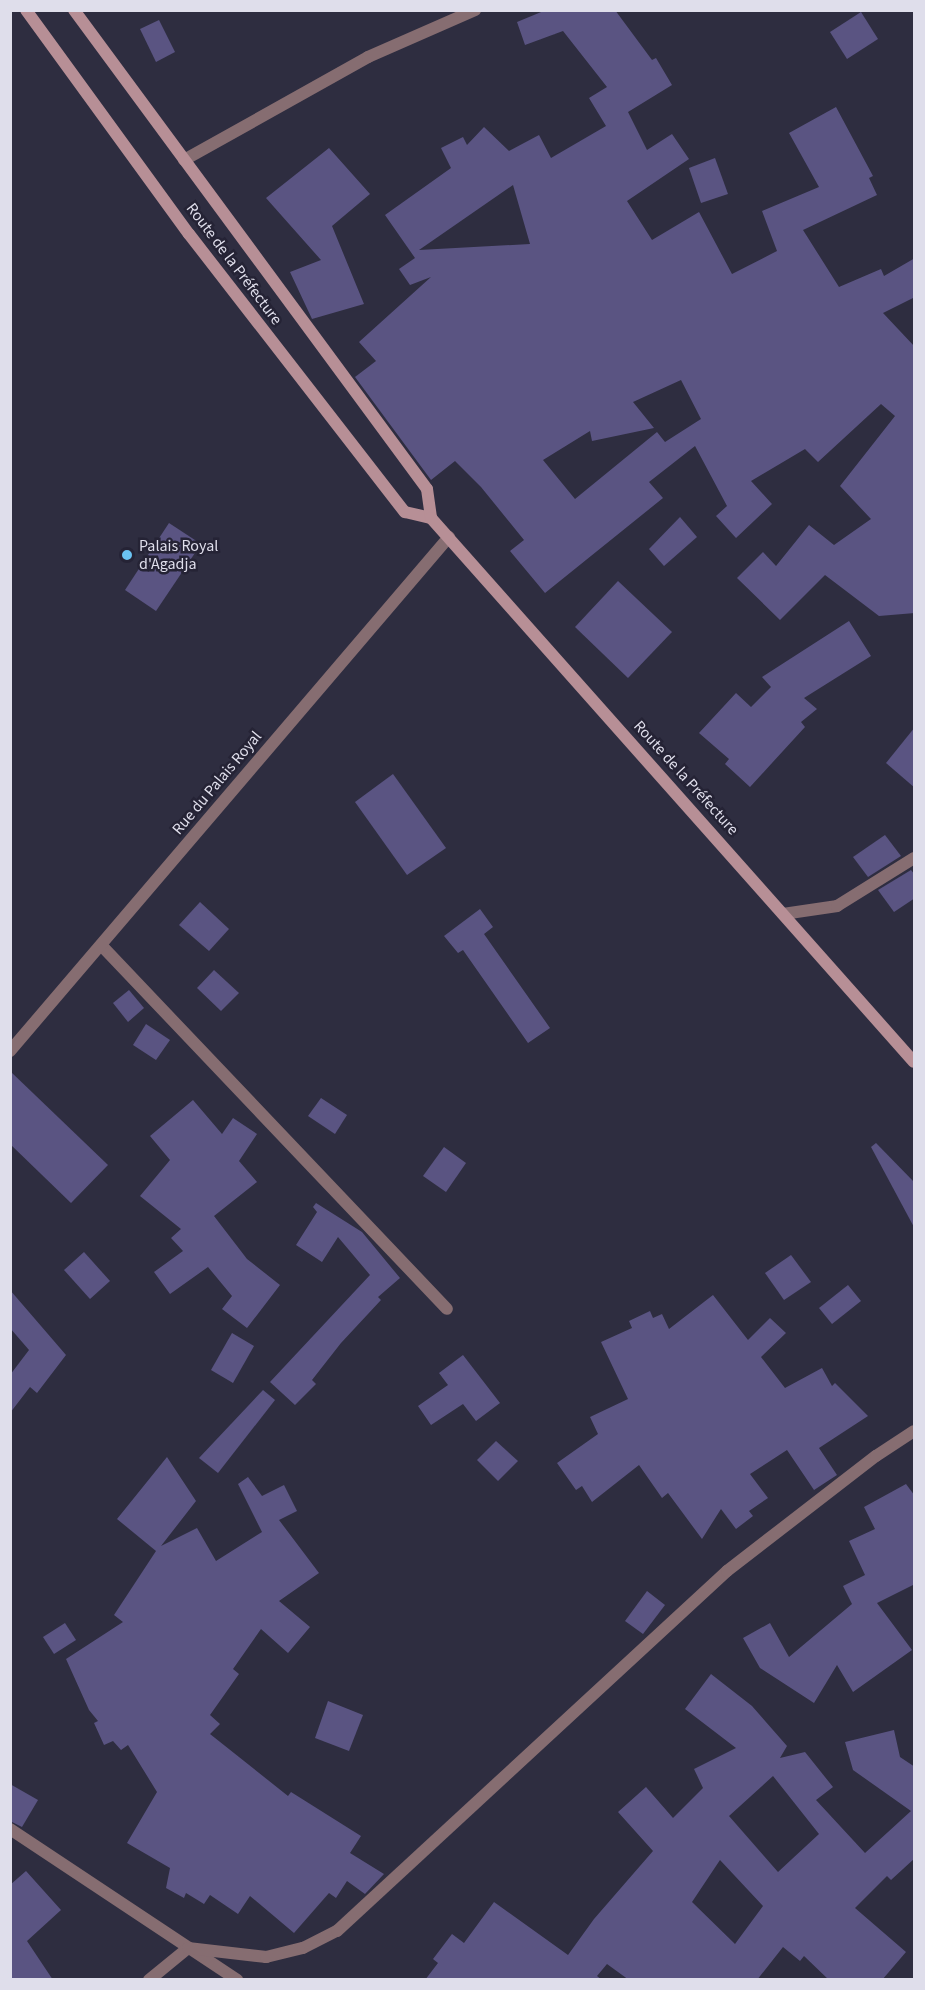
<!DOCTYPE html>
<html>
<head>
<meta charset="utf-8">
<style>
  body { margin:0 }
  #map { position:relative; width:925px; height:1990px; overflow:hidden; background:#2e2d40; font-family:"Source Sans 3",sans-serif }
  div>[style] { position:absolute }
  [style*='--x'] { left:calc(var(--x)*1px); top:calc(var(--y)*1px); width:calc(var(--w)*1px); rotate:calc(var(--a)*1deg) }
  .building>* { inset:0; background:#5a5482 }
  .street>* { height:12px; margin:-6px; padding:0 6px; transform-origin:6px; border-radius:6px; background:#866d71 }
  .secondary>* { height:12px; margin:-6px; padding:0 6px; transform-origin:6px; border-radius:6px; background:#b78f96 }
  .dots>* { width:16px; height:16px; translate:-50% -50%; box-sizing:border-box; border:3px solid #252335; border-radius:50% }
  span { translate:-50% -50%; white-space:nowrap; text-align:center; line-height:1.15; -webkit-text-stroke:5px #252335; paint-order:stroke }
  .street-label { font-size:16px; color:#dfdeeb }
  .poi-label { font-size:16px; color:#dfdeeb }
  .left { translate:0 -50%; text-align:left }
  .frame { position:absolute; inset:0; border:12px solid #dfdeeb; pointer-events:none }
</style>
</head>
<body>
<div id="map">
  <div class="building">
    <i style="clip-path:polygon(evenodd,546px 10px,615px 10px,652px 60px,656px 58px,672px 85px,628px 112px,647px 150px,672px 134px,689px 159px,627px 201px,652px 240px,699px 212px,732px 274px,777px 251px,762px 211px,819px 187px,789px 133px,836px 107px,873px 176px,869px 178px,877px 195px,803px 230px,839px 287px,881px 269px,884px 276px,915px 258px,915px 297px,883px 313px,915px 347px,915px 613px,879px 616px,825px 575px,780px 620px,737px 578px,763px 552px,776px 566px,809px 525px,834px 545px,871px 519px,840px 486px,895px 416px,881px 404px,818px 462px,805px 449px,751px 481px,772px 504px,736px 538px,716px 516px,727px 506px,695px 446px,649px 482px,663px 498px,545px 593px,510px 551px,524px 540px,481px 487px,455px 461px,431px 480px,355px 377px,376px 361px,359px 342px,431px 277px,410px 285px,399px 269px,415px 258px,385px 215px,451px 168px,441px 148px,463px 137px,467px 145px,484px 127px,509px 151px,539px 135px,551px 158px,606px 126px,589px 98px,607px 87px,563px 31px,525px 45px,517px 22px,546px 10px,513px 185px,530px 244px,419px 250px,513px 185px,546px 10px,681px 380px,701px 419px,665px 442px,657px 432px,575px 499px,543px 460px,590px 431px,592px 441px,654px 428px,633px 402px,681px 380px)"></i>
    <i style="clip-path:polygon(861px 12px,878px 39px,847px 59px,830px 32px)"></i>
    <i style="clip-path:polygon(159px 20px,175px 52px,156px 62px,140px 29px)"></i>
    <i style="clip-path:polygon(329px 148px,370px 194px,332px 226px,364px 304px,312px 319px,290px 272px,321px 260px,266px 198px)"></i>
    <i style="clip-path:polygon(715px 158px,728px 194px,701px 203px,689px 168px)"></i>
    <i style="clip-path:polygon(680px 517px,697px 537px,664px 566px,649px 549px)"></i>
    <i style="clip-path:polygon(169px 523px,201px 544px,156px 611px,125px 590px)"></i>
    <i style="clip-path:polygon(618px 581px,672px 632px,628px 678px,575px 627px)"></i>
    <i style="clip-path:polygon(849px 621px,871px 656px,804px 698px,817px 709px,801px 722px,805px 727px,750px 787px,725px 764px,729px 759px,699px 733px,736px 693px,751px 707px,771px 687px,762px 677px)"></i>
    <i style="clip-path:polygon(915px 727px,915px 788px,886px 763px)"></i>
    <i style="clip-path:polygon(393px 774px,446px 848px,407px 875px,355px 802px)"></i>
    <i style="clip-path:polygon(885px 835px,901px 856px,868px 877px,853px 857px)"></i>
    <i style="clip-path:polygon(911px 870px,915px 875px,915px 898px,894px 912px,878px 890px)"></i>
    <i style="clip-path:polygon(200px 902px,229px 929px,209px 951px,179px 925px)"></i>
    <i style="clip-path:polygon(480px 909px,493px 927px,484px 934px,550px 1028px,528px 1043px,463px 950px,458px 953px,444px 936px)"></i>
    <i style="clip-path:polygon(214px 970px,239px 993px,221px 1011px,197px 988px)"></i>
    <i style="clip-path:polygon(129px 990px,144px 1008px,128px 1022px,113px 1003px)"></i>
    <i style="clip-path:polygon(146px 1024px,170px 1040px,156px 1060px,133px 1045px)"></i>
    <i style="clip-path:polygon(10px 1071px,108px 1165px,71px 1203px,10px 1144px)"></i>
    <i style="clip-path:polygon(321px 1098px,347px 1115px,335px 1134px,308px 1116px)"></i>
    <i style="clip-path:polygon(193px 1100px,222px 1134px,233px 1118px,257px 1134px,239px 1161px,257px 1182px,214px 1216px,247px 1259px,280px 1285px,247px 1328px,222px 1309px,232px 1296px,208px 1267px,170px 1294px,154px 1272px,183px 1251px,171px 1238px,181px 1229px,140px 1196px,170px 1160px,150px 1136px)"></i>
    <i style="clip-path:polygon(876px 1143px,915px 1183px,915px 1229px,871px 1147px)"></i>
    <i style="clip-path:polygon(444px 1147px,466px 1163px,446px 1192px,423px 1176px)"></i>
    <i style="clip-path:polygon(316px 1203px,362px 1232px,400px 1278px,378px 1297px,381px 1300px,341px 1343px,312px 1380px,316px 1384px,295px 1405px,270px 1382px,370px 1275px,338px 1237px,322px 1262px,296px 1245px,317px 1212px,313px 1207px)"></i>
    <i style="clip-path:polygon(84px 1252px,110px 1281px,90px 1299px,64px 1270px)"></i>
    <i style="clip-path:polygon(791px 1255px,811px 1282px,784px 1300px,765px 1273px)"></i>
    <i style="clip-path:polygon(848px 1285px,861px 1301px,832px 1324px,819px 1308px)"></i>
    <i style="clip-path:polygon(10px 1290px,66px 1355px,37px 1393px,30px 1387px,10px 1413px,10px 1375px,29px 1350px,10px 1328px)"></i>
    <i style="clip-path:polygon(713px 1295px,748px 1340px,770px 1318px,786px 1333px,761px 1357px,785px 1388px,822px 1368px,832px 1386px,835px 1383px,868px 1416px,819px 1448px,837px 1475px,814px 1490px,787px 1450px,750px 1474px,768px 1498px,749px 1511px,753px 1516px,736px 1529px,721px 1509px,702px 1539px,668px 1493px,662px 1498px,639px 1465px,592px 1502px,582px 1486px,576px 1490px,557px 1463px,598px 1434px,590px 1417px,628px 1399px,601px 1342px,632px 1328px,629px 1321px,650px 1311px,653px 1318px,662px 1314px,669px 1329px)"></i>
    <i style="clip-path:polygon(232px 1333px,254px 1346px,233px 1383px,211px 1370px)"></i>
    <i style="clip-path:polygon(463px 1355px,500px 1403px,476px 1421px,463px 1404px,431px 1425px,418px 1406px,448px 1385px,439px 1373px)"></i>
    <i style="clip-path:polygon(263px 1390px,275px 1400px,218px 1473px,199px 1458px)"></i>
    <i style="clip-path:polygon(496px 1441px,518px 1461px,498px 1481px,477px 1460px)"></i>
    <i style="clip-path:polygon(167px 1457px,196px 1501px,161px 1546px,197px 1528px,216px 1561px,262px 1532px,238px 1484px,248px 1477px,262px 1496px,284px 1485px,297px 1511px,279px 1520px,319px 1573px,279px 1601px,310px 1627px,288px 1653px,261px 1629px,233px 1669px,239px 1674px,210px 1715px,220px 1724px,210px 1734px,288px 1796px,291px 1792px,361px 1836px,350px 1853px,384px 1874px,365px 1894px,347px 1881px,336px 1898px,329px 1893px,294px 1933px,250px 1896px,238px 1914px,210px 1895px,204px 1904px,186px 1893px,184px 1898px,166px 1888px,170px 1868px,127px 1843px,157px 1792px,128px 1745px,121px 1750px,113px 1741px,104px 1745px,94px 1723px,98px 1721px,89px 1710px,66px 1659px,123px 1622px,114px 1615px,156px 1551px,117px 1519px)"></i>
    <i style="clip-path:polygon(906px 1484px,915px 1496px,915px 1584px,877px 1603px,912px 1650px,853px 1692px,837px 1665px,814px 1703px,760px 1668px,743px 1638px,770px 1623px,789px 1657px,852px 1604px,843px 1586px,865px 1575px,849px 1541px,875px 1529px,864px 1507px)"></i>
    <i style="clip-path:polygon(647px 1591px,665px 1605px,643px 1634px,625px 1621px)"></i>
    <i style="clip-path:polygon(65px 1623px,76px 1640px,54px 1654px,43px 1637px)"></i>
    <i style="clip-path:polygon(evenodd,711px 1674px,752px 1706px,787px 1746px,780px 1758px,805px 1752px,833px 1787px,816px 1800px,865px 1853px,911px 1811px,853px 1770px,845px 1742px,894px 1730px,900px 1757px,915px 1767px,915px 1858px,891px 1880px,887px 1876px,855px 1908px,906px 1952px,882px 1980px,829px 1980px,804px 1956px,800px 1961px,783px 1947px,757px 1980px,629px 1980px,607px 1964px,597px 1976px,602px 1980px,425px 1980px,438px 1963px,433px 1959px,452px 1934px,464px 1943px,494px 1902px,568px 1955px,594px 1919px,653px 1851px,618px 1812px,646px 1787px,673px 1818px,703px 1788px,694px 1769px,736px 1748px,685px 1709px,711px 1674px,773px 1776px,819px 1834px,778px 1872px,729px 1816px,773px 1776px,711px 1674px,720px 1860px,763px 1906px,735px 1944px,692px 1902px,720px 1860px)"></i>
    <i style="clip-path:polygon(328px 1701px,363px 1715px,349px 1751px,315px 1738px)"></i>
    <i style="clip-path:polygon(10px 1784px,38px 1800px,22px 1827px,10px 1821px)"></i>
    <i style="clip-path:polygon(26px 1871px,61px 1910px,27px 1941px,53px 1980px,10px 1980px,10px 1885px)"></i>
  </div>
  <div class="street">
    <i style="--x:184;--y:160;--w:211;--a:-29.2"></i>
    <i style="--x:368;--y:57;--w:117;--a:-23.7"></i>
    <i style="--x:783;--y:914;--w:55;--a:-8.4"></i>
    <i style="--x:837;--y:906;--w:91;--a:-31.9"></i>
    <i style="--x:101;--y:945;--w:502;--a:46.45"></i>
    <i style="--x:10;--y:1051;--w:676;--a:-49.5"></i>
    <i style="--x:10;--y:1829;--w:273;--a:33.6"></i>
    <i style="--x:149;--y:1980;--w:50;--a:-39.4"></i>
    <i style="--x:188;--y:1948;--w:79;--a:6.6"></i>
    <i style="--x:266;--y:1957;--w:38;--a:-14"></i>
    <i style="--x:303;--y:1948;--w:38;--a:-27"></i>
    <i style="--x:337;--y:1931;--w:531;--a:-42.71"></i>
    <i style="--x:727;--y:1571;--w:188;--a:-37.7"></i>
    <i style="--x:876;--y:1456;--w:45;--a:-33.3"></i>
  </div>
  <div class="secondary">
    <i style="--x:26;--y:10;--w:277;--a:54"></i>
    <i style="--x:189;--y:234;--w:352;--a:52.2"></i>
    <i style="--x:405;--y:512;--w:27;--a:13"></i>
    <i style="--x:74;--y:10;--w:595;--a:53.61"></i>
    <i style="--x:427;--y:489;--w:29;--a:82"></i>
    <i style="--x:431;--y:518;--w:727;--a:48.4"></i>
  </div>
  <div class="dots">
    <i style="left:127px;top:555px;background:#6bc3f2"></i>
  </div>
  <div class="street-label">
    <span style="left:234px;top:264px;rotate:53deg">Route de la Préfecture</span>
    <span style="left:686px;top:778px;rotate:48deg">Route de la Préfecture</span>
    <span style="left:217px;top:783px;rotate:-50deg">Rue du Palais Royal</span>
  </div>
  <div class="poi-label">
    <span class="left" style="left:139px;top:555px">Palais Royal<br>d'Agadja</span>
  </div>
  <div class="frame"></div>
</div>
</body>
</html>
